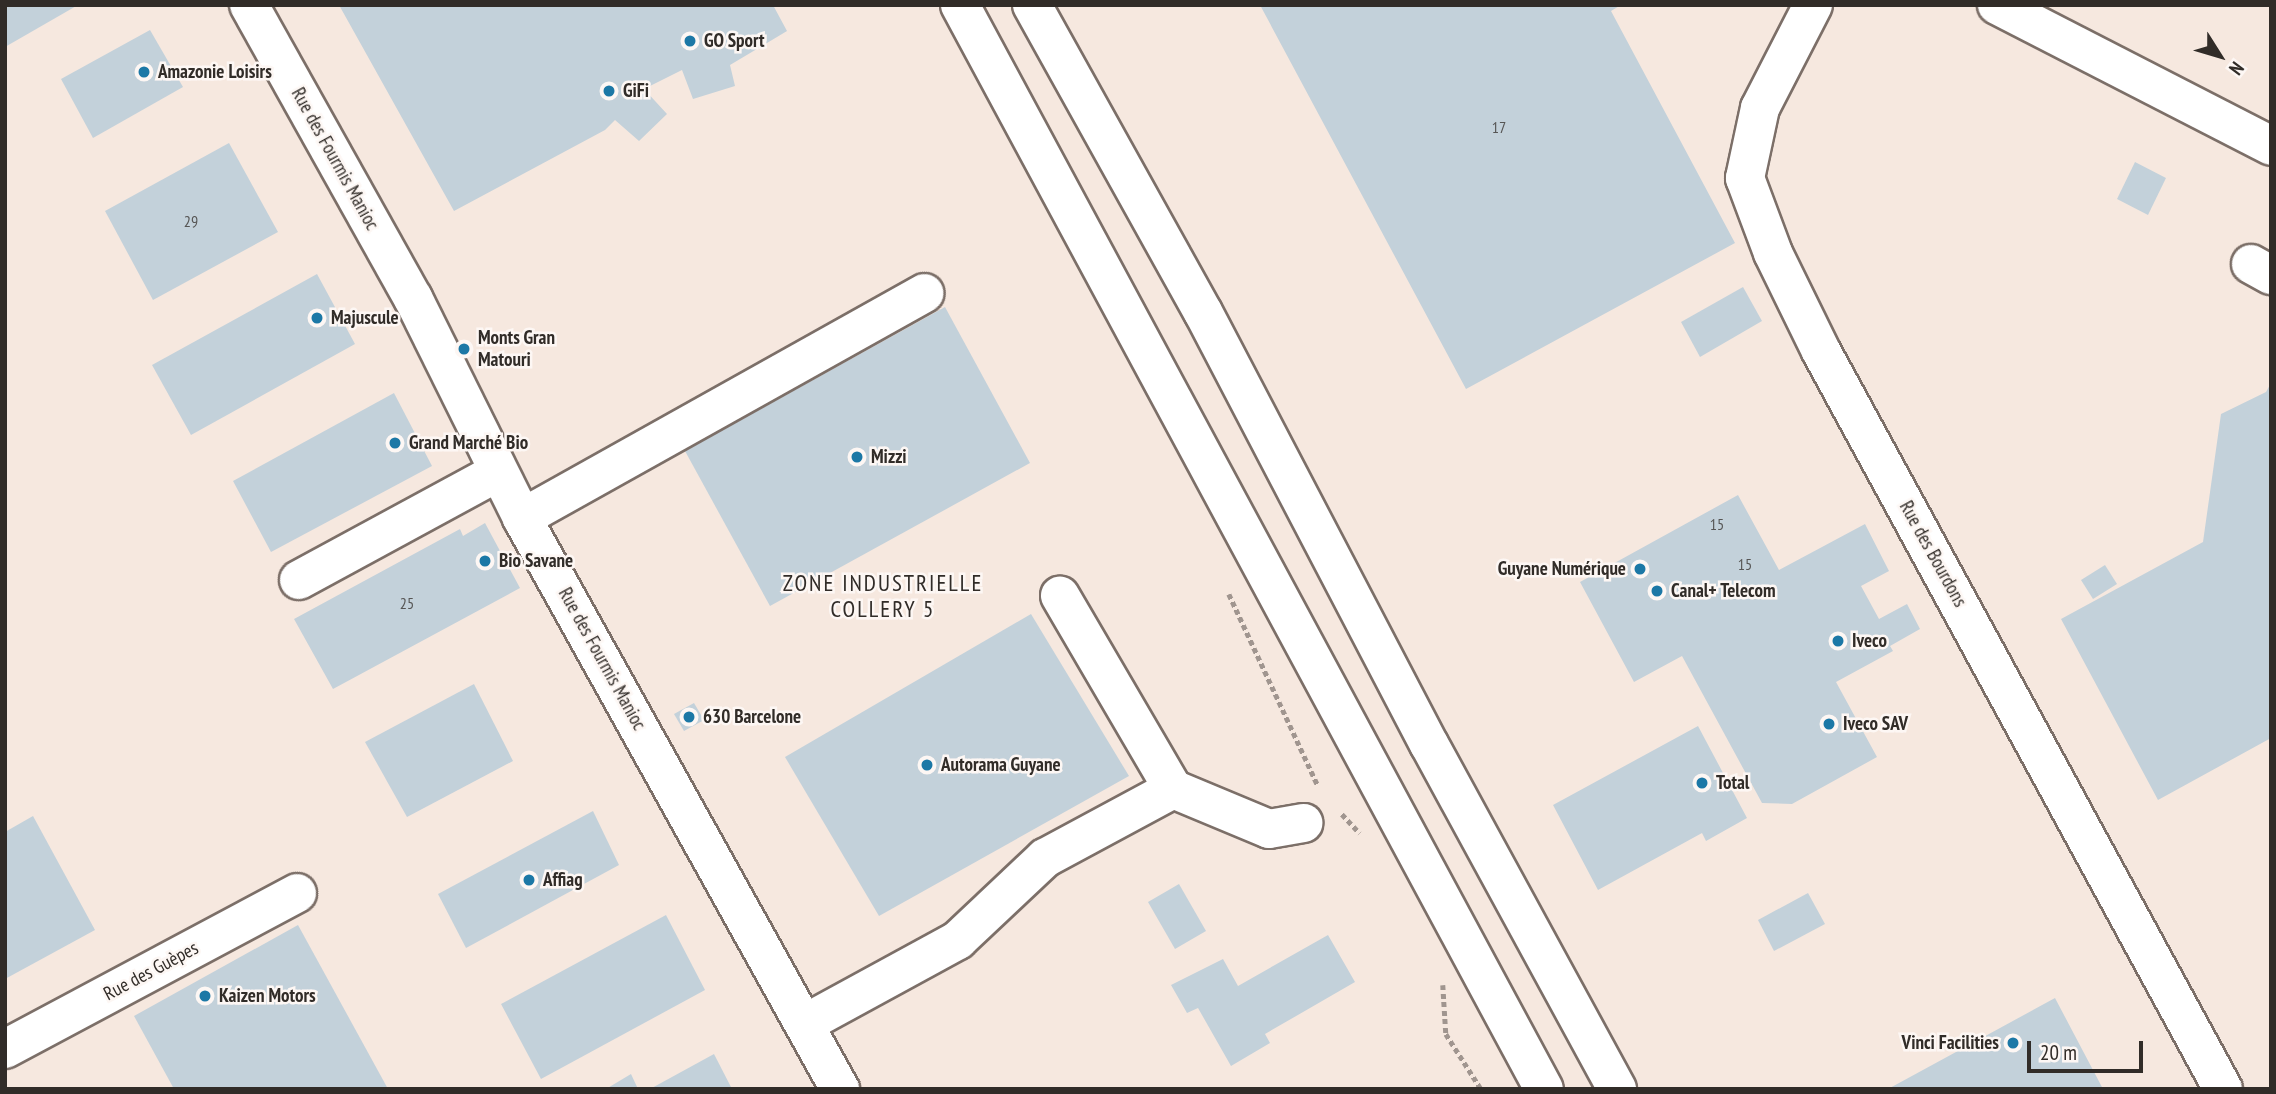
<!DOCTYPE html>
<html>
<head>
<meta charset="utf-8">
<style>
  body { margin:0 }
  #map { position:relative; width:2276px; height:1094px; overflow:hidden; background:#f6e8df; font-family:"PT Sans Narrow",sans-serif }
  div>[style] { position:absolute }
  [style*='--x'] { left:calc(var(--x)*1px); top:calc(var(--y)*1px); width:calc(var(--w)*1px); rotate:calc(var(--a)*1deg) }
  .building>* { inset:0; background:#c3d1da }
  .path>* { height:4.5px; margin-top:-2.25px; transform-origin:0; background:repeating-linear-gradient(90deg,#a0958f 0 5px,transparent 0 8.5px) }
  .roads { filter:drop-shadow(2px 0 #7c6f68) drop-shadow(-2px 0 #7c6f68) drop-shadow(0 2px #7c6f68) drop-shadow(0 -2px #7c6f68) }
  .minor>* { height:38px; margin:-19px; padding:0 19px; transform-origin:19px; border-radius:19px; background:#fff }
  .major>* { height:38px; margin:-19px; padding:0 19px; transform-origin:19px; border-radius:19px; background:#fff }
  .dots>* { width:19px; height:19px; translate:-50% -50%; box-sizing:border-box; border:4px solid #fdf7f4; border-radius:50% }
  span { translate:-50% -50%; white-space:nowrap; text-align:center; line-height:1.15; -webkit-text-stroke:5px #fdf7f4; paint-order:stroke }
  .number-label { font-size:16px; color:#565554 }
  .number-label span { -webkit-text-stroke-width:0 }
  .poi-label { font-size:19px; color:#312c28; font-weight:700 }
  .left { translate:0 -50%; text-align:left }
  .right { translate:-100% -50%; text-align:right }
  .street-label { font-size:19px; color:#312c28 }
  .quarter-label { font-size:23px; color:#312c28; letter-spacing:2px }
  .frame { position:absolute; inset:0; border:7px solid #312c28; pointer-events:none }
  .north { position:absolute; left:2185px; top:21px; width:70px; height:70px; -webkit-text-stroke:5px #fdf7f4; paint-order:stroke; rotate:127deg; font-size:19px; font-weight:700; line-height:28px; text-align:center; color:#312c28 }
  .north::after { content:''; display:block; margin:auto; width:24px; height:32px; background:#312c28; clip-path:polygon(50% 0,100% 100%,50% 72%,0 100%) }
  .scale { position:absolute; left:2027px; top:1041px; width:116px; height:32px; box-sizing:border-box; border:4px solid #312c28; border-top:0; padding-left:9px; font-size:21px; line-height:24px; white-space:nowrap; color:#312c28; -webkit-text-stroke:5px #fdf7f4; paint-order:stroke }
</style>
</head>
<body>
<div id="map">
  <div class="building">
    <i style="clip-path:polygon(5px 5px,78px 5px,5px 47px)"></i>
    <i style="clip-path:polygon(339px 5px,773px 5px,787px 31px,730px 65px,735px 86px,693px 99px,682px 70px,644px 89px,667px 114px,639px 141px,615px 120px,605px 130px,454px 211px)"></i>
    <i style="clip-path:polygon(1260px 5px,1621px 5px,1611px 11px,1735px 243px,1466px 389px)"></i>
    <i style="clip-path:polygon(150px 30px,183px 87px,93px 138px,61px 79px)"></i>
    <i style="clip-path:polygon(229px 143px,278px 232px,153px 300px,105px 211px)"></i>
    <i style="clip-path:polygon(2135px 162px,2166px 178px,2148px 215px,2117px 199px)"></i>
    <i style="clip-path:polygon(317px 274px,355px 344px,191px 435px,152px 365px)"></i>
    <i style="clip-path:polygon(1743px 287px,1762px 321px,1700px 357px,1681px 322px)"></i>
    <i style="clip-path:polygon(945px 307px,1030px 463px,770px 606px,685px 451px)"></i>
    <i style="clip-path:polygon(2271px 383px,2271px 738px,2158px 800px,2061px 619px,2203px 542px,2221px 414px,2266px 392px)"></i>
    <i style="clip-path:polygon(394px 393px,432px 466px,271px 552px,233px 481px)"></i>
    <i style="clip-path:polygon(1738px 495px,1779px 570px,1865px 524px,1889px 571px,1861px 586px,1879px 619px,1907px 604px,1920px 629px,1890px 646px,1893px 651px,1836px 682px,1877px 757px,1792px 804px,1762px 803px,1682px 656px,1634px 682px,1580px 582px)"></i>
    <i style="clip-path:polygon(485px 523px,520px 588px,333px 689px,294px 619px,460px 529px,463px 536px)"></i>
    <i style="clip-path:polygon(2105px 565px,2117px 584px,2093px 599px,2081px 580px)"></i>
    <i style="clip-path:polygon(1031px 614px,1129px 776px,879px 916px,785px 757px)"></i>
    <i style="clip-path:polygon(474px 684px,513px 761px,407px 817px,365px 742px)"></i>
    <i style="clip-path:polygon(694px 703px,704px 720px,684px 731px,674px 714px)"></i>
    <i style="clip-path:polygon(1698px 726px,1747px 818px,1706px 841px,1702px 833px,1598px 890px,1553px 805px)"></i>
    <i style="clip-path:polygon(593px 811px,619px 865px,466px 948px,438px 894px)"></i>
    <i style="clip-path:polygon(33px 816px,95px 930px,5px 979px,5px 832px)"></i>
    <i style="clip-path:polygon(1179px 884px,1206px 931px,1175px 949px,1148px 902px)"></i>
    <i style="clip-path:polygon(1808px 893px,1825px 924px,1774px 951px,1758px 920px)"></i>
    <i style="clip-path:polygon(666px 915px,705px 990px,541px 1079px,501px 1004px)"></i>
    <i style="clip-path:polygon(298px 925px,388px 1089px,174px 1089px,134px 1016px)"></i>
    <i style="clip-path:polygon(1328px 935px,1355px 982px,1265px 1034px,1270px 1043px,1231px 1066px,1198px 1008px,1187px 1013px,1171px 985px,1223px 959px,1238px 986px)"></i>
    <i style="clip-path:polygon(2055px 998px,2103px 1089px,1888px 1089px,1956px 1052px)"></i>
    <i style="clip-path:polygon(714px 1054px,732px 1089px,650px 1089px)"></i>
    <i style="clip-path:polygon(631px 1074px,638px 1089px,606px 1089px)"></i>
  </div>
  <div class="path">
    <i style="--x:1229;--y:594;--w:212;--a:65.1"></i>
    <i style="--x:1342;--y:814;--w:26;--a:47"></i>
    <i style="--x:1443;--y:985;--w:49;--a:86.5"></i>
    <i style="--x:1446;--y:1034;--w:65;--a:57.5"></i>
  </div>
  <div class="roads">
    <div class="minor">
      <i style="--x:249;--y:5;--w:336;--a:60.8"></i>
      <i style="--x:413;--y:298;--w:246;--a:63.6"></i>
      <i style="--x:522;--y:518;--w:654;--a:60.89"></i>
      <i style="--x:1813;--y:5;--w:116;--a:117.2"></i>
      <i style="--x:1760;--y:108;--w:72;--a:102.1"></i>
      <i style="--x:1745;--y:178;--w:80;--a:69.5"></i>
      <i style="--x:1773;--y:253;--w:109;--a:63.9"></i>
      <i style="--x:1821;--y:351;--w:840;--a:61.42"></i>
      <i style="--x:1997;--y:5;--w:308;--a:27.2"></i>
      <i style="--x:2251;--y:264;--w:23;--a:29"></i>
      <i style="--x:522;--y:518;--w:461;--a:-29.2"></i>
      <i style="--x:299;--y:580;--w:226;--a:-28.5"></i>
      <i style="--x:1173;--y:789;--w:104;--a:22.6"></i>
      <i style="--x:1269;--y:829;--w:35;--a:-10"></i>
      <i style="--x:806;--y:1023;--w:173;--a:-28.6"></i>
      <i style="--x:958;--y:940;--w:120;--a:-43.3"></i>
      <i style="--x:1045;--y:858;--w:145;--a:-28.3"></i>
      <i style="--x:1173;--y:789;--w:224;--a:-120.3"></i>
      <i style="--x:5;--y:1049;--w:331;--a:-28.1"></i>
    </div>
    <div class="major">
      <i style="--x:960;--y:5;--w:1231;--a:61.69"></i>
      <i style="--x:1032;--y:5;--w:351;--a:60.9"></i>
      <i style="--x:1203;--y:312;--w:488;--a:62.4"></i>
      <i style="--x:1429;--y:744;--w:393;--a:61.4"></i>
    </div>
  </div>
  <div class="dots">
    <i style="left:690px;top:41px;background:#1c78a6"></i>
    <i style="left:144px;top:72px;background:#1c78a6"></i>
    <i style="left:609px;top:91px;background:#1c78a6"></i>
    <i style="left:317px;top:318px;background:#1c78a6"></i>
    <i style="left:464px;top:349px;background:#1c78a6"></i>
    <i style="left:395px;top:443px;background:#1c78a6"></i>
    <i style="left:857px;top:457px;background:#1c78a6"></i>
    <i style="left:485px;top:561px;background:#1c78a6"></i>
    <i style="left:1640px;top:569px;background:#1c78a6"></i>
    <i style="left:1657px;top:591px;background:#1c78a6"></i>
    <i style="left:1838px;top:641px;background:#1c78a6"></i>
    <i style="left:689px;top:717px;background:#1c78a6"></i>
    <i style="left:1829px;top:724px;background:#1c78a6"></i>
    <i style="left:927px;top:765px;background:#1c78a6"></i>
    <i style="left:1702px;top:783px;background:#1c78a6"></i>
    <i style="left:529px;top:880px;background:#1c78a6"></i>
    <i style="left:205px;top:996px;background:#1c78a6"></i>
    <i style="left:2013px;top:1043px;background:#1c78a6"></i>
  </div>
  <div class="number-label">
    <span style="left:1499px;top:127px">17</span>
    <span style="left:191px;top:221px">29</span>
    <span style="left:1717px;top:524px">15</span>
    <span style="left:1745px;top:564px">15</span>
    <span style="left:407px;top:603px">25</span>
  </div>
  <div class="poi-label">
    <span class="left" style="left:704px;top:41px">GO Sport</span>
    <span class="left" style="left:158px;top:72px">Amazonie Loisirs</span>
    <span class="left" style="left:623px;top:91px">GiFi</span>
    <span class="left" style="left:331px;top:318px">Majuscule</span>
    <span class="left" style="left:478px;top:349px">Monts Gran<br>Matouri</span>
    <span class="left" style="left:409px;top:443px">Grand Marché Bio</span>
    <span class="left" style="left:871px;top:457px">Mizzi</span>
    <span class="left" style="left:499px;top:561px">Bio Savane</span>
    <span class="right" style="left:1626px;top:569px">Guyane Numérique</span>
    <span class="left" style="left:1671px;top:591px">Canal+ Telecom</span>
    <span class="left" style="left:1852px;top:641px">Iveco</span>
    <span class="left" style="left:703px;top:717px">630 Barcelone</span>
    <span class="left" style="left:1843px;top:724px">Iveco SAV</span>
    <span class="left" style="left:941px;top:765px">Autorama Guyane</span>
    <span class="left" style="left:1716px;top:783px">Total</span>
    <span class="left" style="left:543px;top:880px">Affiag</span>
    <span class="left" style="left:219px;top:996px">Kaizen Motors</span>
    <span class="right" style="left:1999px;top:1043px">Vinci Facilities</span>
  </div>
  <div class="street-label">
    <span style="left:335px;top:159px;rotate:61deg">Rue des Fourmis Manioc</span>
    <span style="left:1933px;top:554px;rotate:61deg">Rue des Bourdons</span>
    <span style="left:602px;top:659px;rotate:61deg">Rue des Fourmis Manioc</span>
    <span style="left:151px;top:971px;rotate:-28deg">Rue des Guèpes</span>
  </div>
  <div class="quarter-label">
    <span style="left:883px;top:596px">ZONE INDUSTRIELLE<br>COLLERY 5</span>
  </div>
  <div class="frame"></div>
  <div class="north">N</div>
  <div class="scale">20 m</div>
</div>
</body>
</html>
